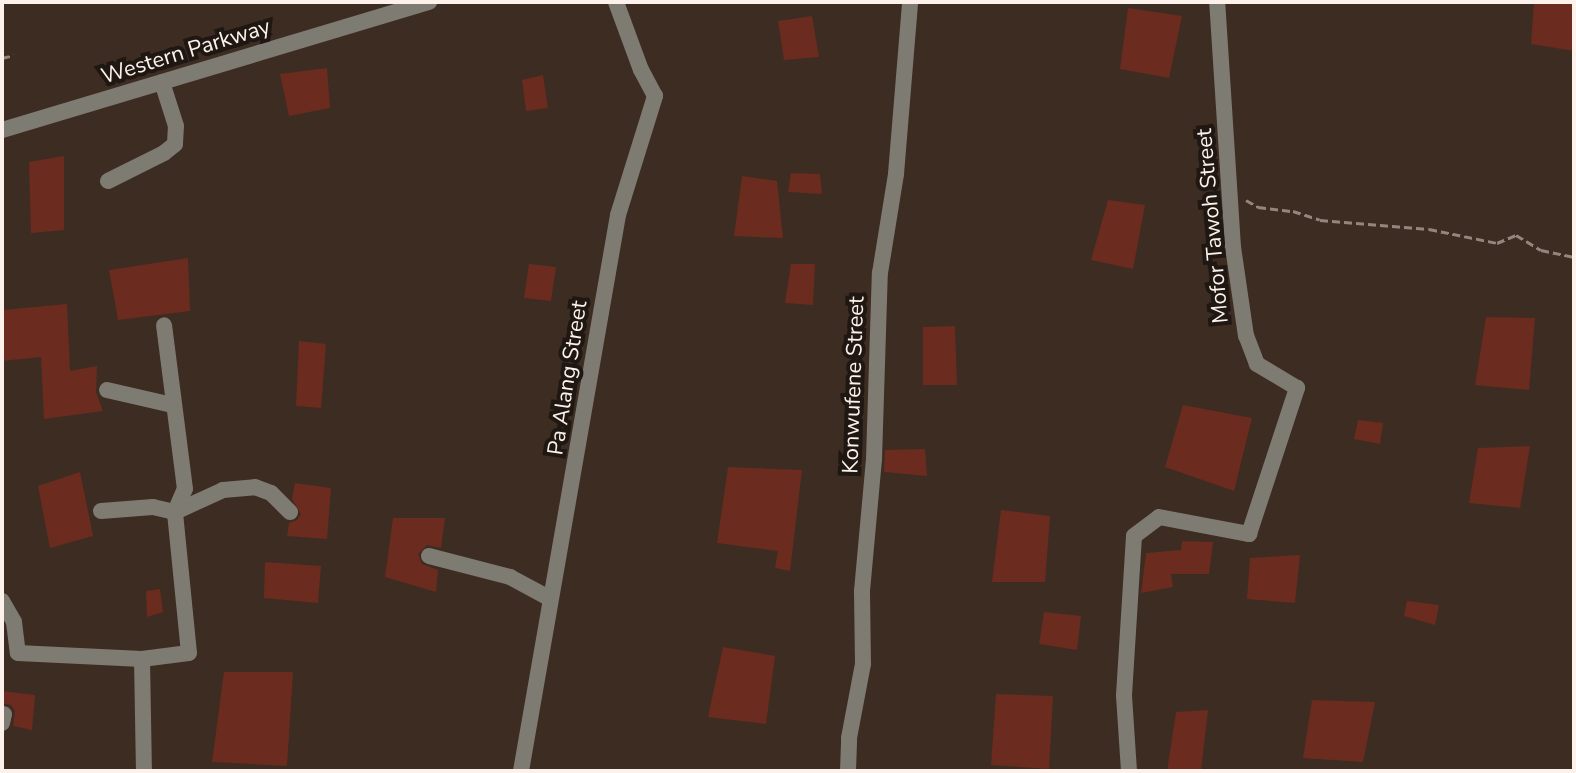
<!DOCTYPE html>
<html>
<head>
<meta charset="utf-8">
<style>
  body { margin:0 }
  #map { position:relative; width:1576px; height:773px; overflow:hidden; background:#3d2c22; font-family:"Nunito Sans",sans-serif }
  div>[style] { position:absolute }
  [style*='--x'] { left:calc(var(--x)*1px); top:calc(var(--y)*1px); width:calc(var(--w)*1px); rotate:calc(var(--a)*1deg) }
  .building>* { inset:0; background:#6b2b1e }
  .path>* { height:3px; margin-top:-1.5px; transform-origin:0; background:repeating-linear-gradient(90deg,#94867d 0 8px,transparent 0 12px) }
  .street>* { height:16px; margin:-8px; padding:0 8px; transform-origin:8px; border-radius:8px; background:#7e7b72 }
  span { translate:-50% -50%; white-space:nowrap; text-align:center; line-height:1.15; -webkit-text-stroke:8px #1e1712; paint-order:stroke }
  .street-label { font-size:22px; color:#fdf2eb }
  .frame { position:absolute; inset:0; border:4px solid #fdf2eb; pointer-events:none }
</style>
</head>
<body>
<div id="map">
  <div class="building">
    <i style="clip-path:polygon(1534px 2px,1574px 2px,1574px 51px,1531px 44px)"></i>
    <i style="clip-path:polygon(1128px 8px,1182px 16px,1169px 78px,1120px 69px)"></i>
    <i style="clip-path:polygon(812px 16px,819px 57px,784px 60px,778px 21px)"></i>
    <i style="clip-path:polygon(327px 68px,330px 108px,289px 116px,280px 74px)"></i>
    <i style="clip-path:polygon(543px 75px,548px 108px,526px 111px,522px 80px)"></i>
    <i style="clip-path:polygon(64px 156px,64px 230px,31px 233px,29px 162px)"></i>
    <i style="clip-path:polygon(791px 173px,820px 174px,822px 194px,788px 192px)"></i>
    <i style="clip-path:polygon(742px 176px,777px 181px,783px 238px,734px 236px)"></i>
    <i style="clip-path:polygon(1108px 200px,1145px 205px,1133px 269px,1091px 260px)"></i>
    <i style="clip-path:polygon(188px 258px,190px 311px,118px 320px,109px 270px)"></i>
    <i style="clip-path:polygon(529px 264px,556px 267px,551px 301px,524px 298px)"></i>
    <i style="clip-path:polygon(791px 264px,815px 264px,813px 305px,785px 303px)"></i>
    <i style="clip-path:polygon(67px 304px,70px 371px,97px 366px,96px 392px,103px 411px,44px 419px,41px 357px,2px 361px,2px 310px)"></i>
    <i style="clip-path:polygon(1486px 317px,1535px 318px,1529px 390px,1475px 385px)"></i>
    <i style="clip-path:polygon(955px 326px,957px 385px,923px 385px,923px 327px)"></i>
    <i style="clip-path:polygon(299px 341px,326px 344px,321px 408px,296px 406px)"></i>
    <i style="clip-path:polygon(1183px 405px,1252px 418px,1234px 491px,1165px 467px)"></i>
    <i style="clip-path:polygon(1358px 420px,1383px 423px,1380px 444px,1354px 439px)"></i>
    <i style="clip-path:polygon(1530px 446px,1520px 508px,1469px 503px,1478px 448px)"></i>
    <i style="clip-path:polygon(925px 449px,927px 476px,884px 472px,885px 450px)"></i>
    <i style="clip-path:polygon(728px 467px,802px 470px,790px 571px,775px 568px,778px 551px,717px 543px)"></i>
    <i style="clip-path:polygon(80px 472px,93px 536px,50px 548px,38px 486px)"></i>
    <i style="clip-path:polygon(295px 483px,331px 488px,327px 539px,287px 536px,289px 523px,297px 520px,301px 514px,292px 499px)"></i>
    <i style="clip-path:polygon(1001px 510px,1050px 516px,1045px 582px,992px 582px)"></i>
    <i style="clip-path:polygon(393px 518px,445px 518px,441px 548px,427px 545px,418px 554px,422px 564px,438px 570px,436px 592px,385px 577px)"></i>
    <i style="clip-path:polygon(1182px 541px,1213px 542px,1209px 574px,1171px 574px,1173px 587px,1141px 593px,1146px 553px,1181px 550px)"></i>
    <i style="clip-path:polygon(1300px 555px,1295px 603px,1247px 599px,1250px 558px)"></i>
    <i style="clip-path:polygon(265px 562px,321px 566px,318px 603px,264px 598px)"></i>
    <i style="clip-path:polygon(160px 589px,163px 612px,147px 617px,146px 591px)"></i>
    <i style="clip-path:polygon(1407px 601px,1439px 605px,1435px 625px,1404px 616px)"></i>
    <i style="clip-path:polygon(1044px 612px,1081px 616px,1077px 650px,1039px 644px)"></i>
    <i style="clip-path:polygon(723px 647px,775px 656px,766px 724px,708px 717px)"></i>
    <i style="clip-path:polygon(224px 672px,293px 672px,287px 766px,212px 762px)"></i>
    <i style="clip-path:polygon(2px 691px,35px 695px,32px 730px,13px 726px,15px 711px,11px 705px,2px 703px)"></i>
    <i style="clip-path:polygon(996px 694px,1053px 696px,1049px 769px,991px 765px)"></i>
    <i style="clip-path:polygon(1312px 700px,1375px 702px,1363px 762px,1303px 758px)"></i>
    <i style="clip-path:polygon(1208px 710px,1201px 771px,1167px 771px,1176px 712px)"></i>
  </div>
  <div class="path">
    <i style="--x:2;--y:58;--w:12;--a:-14"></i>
    <i style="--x:1246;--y:200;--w:14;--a:30"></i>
    <i style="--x:1258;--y:207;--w:35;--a:7"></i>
    <i style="--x:1293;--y:211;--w:28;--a:18"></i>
    <i style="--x:1320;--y:220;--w:109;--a:4.7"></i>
    <i style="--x:1429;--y:229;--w:69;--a:11.6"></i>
    <i style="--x:1497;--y:243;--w:21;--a:-23"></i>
    <i style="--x:1516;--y:235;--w:29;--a:31"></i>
    <i style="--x:1541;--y:250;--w:34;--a:12"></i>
  </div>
  <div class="street">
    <i style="--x:2;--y:130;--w:446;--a:-16.7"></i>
    <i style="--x:108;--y:181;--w:63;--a:-26.6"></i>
    <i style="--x:164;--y:153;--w:14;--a:-39"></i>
    <i style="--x:175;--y:144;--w:18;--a:-87"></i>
    <i style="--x:176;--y:126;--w:46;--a:-107.7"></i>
    <i style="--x:107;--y:390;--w:67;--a:13"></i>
    <i style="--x:101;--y:511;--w:52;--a:-4.4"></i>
    <i style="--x:153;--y:507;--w:23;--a:13"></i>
    <i style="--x:175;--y:512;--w:53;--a:-24.6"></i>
    <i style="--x:223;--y:490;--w:32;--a:-5"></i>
    <i style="--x:255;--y:487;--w:17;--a:21"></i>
    <i style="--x:271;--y:493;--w:27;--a:45"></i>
    <i style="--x:429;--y:556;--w:84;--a:14.5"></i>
    <i style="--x:510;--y:577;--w:44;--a:28.3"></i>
    <i style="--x:2;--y:601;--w:24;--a:60"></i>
    <i style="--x:14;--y:622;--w:31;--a:83"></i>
    <i style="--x:18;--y:653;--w:124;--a:2.8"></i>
    <i style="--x:142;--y:659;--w:112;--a:89"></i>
    <i style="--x:142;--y:659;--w:47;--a:-7.3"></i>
    <i style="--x:189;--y:653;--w:142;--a:-95.7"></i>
    <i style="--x:175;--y:512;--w:25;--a:-67"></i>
    <i style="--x:185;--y:489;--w:165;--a:-97.3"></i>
    <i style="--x:2;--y:723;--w:9;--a:-77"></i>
    <i style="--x:521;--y:771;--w:564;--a:-80.1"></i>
    <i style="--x:618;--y:215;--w:125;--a:-72.7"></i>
    <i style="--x:655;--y:96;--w:30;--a:-118"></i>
    <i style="--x:641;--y:70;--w:72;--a:-110.2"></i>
    <i style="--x:848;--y:771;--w:33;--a:-88"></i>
    <i style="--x:849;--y:738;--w:75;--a:-79.3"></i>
    <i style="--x:863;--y:664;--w:73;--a:-90.8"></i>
    <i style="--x:862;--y:591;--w:133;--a:-84.8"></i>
    <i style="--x:874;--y:459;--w:186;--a:-88.2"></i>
    <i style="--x:880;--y:273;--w:100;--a:-80.8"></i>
    <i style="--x:896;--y:174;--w:173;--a:-85.3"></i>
    <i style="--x:1129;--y:771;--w:76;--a:-93.8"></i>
    <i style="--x:1124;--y:695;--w:159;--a:-86.4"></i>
    <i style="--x:1134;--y:536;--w:31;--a:-37"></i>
    <i style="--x:1159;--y:517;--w:92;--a:10.7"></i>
    <i style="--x:1249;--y:534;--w:154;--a:-71.8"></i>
    <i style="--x:1297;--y:388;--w:47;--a:-149"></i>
    <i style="--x:1257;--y:364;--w:30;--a:-111"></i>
    <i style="--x:1246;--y:336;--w:90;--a:-98.3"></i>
    <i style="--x:1233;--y:247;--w:246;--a:-93.7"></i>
  </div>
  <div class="street-label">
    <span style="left:186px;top:52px;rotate:-17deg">Western Parkway</span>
    <span style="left:1213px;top:226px;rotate:-95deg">Mofor Tawoh Street</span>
    <span style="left:568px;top:378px;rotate:-81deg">Pa Alang Street</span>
    <span style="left:854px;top:385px;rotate:-88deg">Konwufene Street</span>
  </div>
  <div class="frame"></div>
</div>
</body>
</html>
